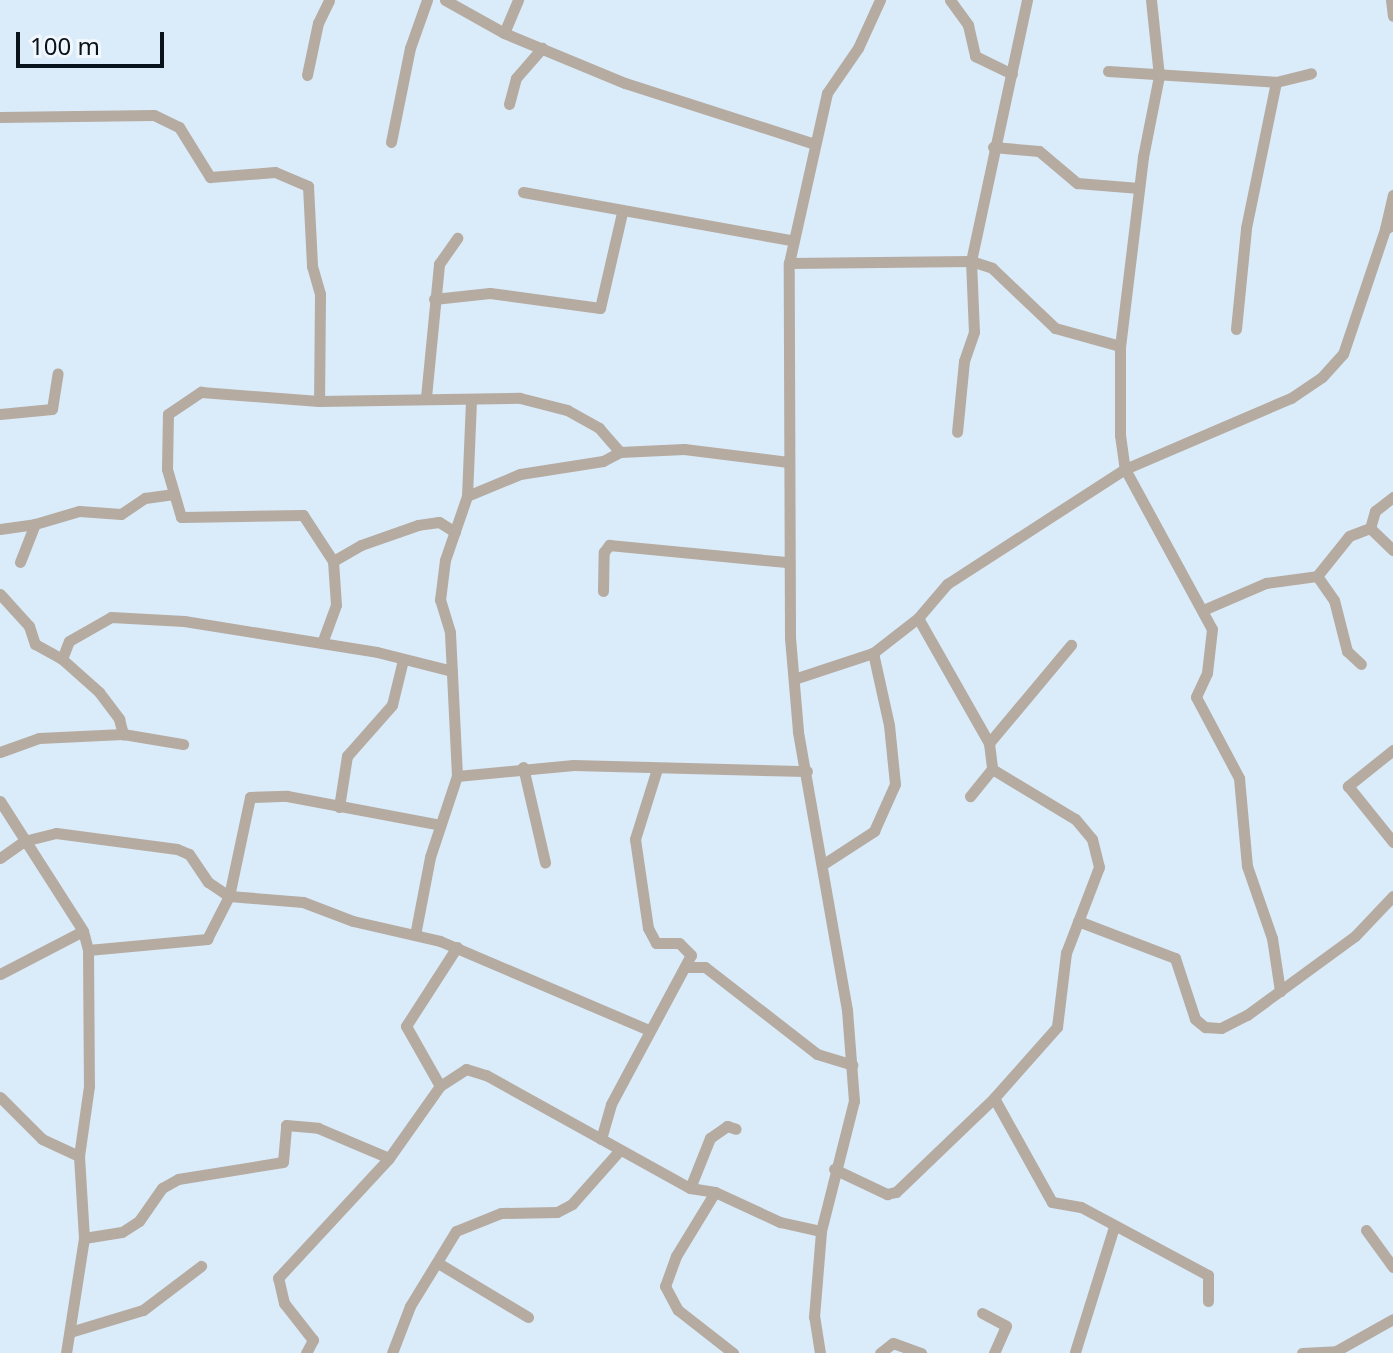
<!DOCTYPE html>
<html>
<head>
<meta charset="utf-8">
<style>
  body { margin:0 }
  #map { position:relative; width:1393px; height:1353px; overflow:hidden; background:#daebfa; font-family:"Noto Sans",sans-serif }
  div>[style] { position:absolute }
  [style*='--x'] { left:calc(var(--x)*1px); top:calc(var(--y)*1px); width:calc(var(--w)*1px); rotate:calc(var(--a)*1deg) }
  .minor>* { height:11px; margin:-5.5px; padding:0 5.5px; transform-origin:5.5px; border-radius:5.5px; background:#b6aba0 }
  span { translate:-50% -50%; white-space:nowrap; text-align:center; line-height:1.15; -webkit-text-stroke:8px #f1f7fc; paint-order:stroke }
  .scale { position:absolute; left:16px; top:32px; width:148px; height:36px; box-sizing:border-box; border:4px solid #09131b; border-top:0; padding-left:10px; font-size:24px; line-height:28px; white-space:nowrap; color:#09131b; -webkit-text-stroke:6px #f1f7fc; paint-order:stroke }
</style>
</head>
<body>
<div id="map">
  <div class="minor">
    <i style="--x:445;--y:0;--w:68;--a:29.2"></i>
    <i style="--x:504;--y:33;--w:131;--a:22.5"></i>
    <i style="--x:625;--y:83;--w:196;--a:17.8"></i>
    <i style="--x:950;--y:0;--w:31;--a:54"></i>
    <i style="--x:968;--y:25;--w:32;--a:77"></i>
    <i style="--x:975;--y:56;--w:41;--a:25.9"></i>
    <i style="--x:1027;--y:0;--w:267;--a:102.1"></i>
    <i style="--x:971;--y:261;--w:22;--a:18"></i>
    <i style="--x:992;--y:268;--w:87;--a:43.6"></i>
    <i style="--x:1055;--y:328;--w:67;--a:15.5"></i>
    <i style="--x:1151;--y:0;--w:76;--a:84"></i>
    <i style="--x:1159;--y:76;--w:83;--a:101.2"></i>
    <i style="--x:1143;--y:157;--w:190;--a:96.9"></i>
    <i style="--x:1120;--y:346;--w:89;--a:90"></i>
    <i style="--x:1120;--y:435;--w:34;--a:82"></i>
    <i style="--x:1125;--y:469;--w:182;--a:61.5"></i>
    <i style="--x:1212;--y:629;--w:44;--a:96.5"></i>
    <i style="--x:1207;--y:673;--w:26;--a:115"></i>
    <i style="--x:1196;--y:697;--w:92;--a:62"></i>
    <i style="--x:1239;--y:778;--w:88;--a:84.8"></i>
    <i style="--x:1247;--y:866;--w:76;--a:70.9"></i>
    <i style="--x:1272;--y:938;--w:54;--a:81.4"></i>
    <i style="--x:1391;--y:0;--w:16;--a:83"></i>
    <i style="--x:504;--y:33;--w:36;--a:-67"></i>
    <i style="--x:1108;--y:71;--w:168;--a:3.7"></i>
    <i style="--x:1276;--y:82;--w:36;--a:-14"></i>
    <i style="--x:307;--y:75;--w:53;--a:-78.1"></i>
    <i style="--x:318;--y:23;--w:25;--a:-64"></i>
    <i style="--x:509;--y:104;--w:27;--a:-75"></i>
    <i style="--x:516;--y:78;--w:40;--a:-49"></i>
    <i style="--x:0;--y:117;--w:154;--a:-0.7"></i>
    <i style="--x:154;--y:115;--w:28;--a:26"></i>
    <i style="--x:179;--y:127;--w:59;--a:58.2"></i>
    <i style="--x:210;--y:177;--w:65;--a:-4.4"></i>
    <i style="--x:275;--y:172;--w:36;--a:23"></i>
    <i style="--x:308;--y:186;--w:80;--a:87.1"></i>
    <i style="--x:312;--y:266;--w:29;--a:74"></i>
    <i style="--x:320;--y:294;--w:107;--a:90.5"></i>
    <i style="--x:391;--y:142;--w:96;--a:-78.6"></i>
    <i style="--x:410;--y:48;--w:51;--a:-70.5"></i>
    <i style="--x:993;--y:147;--w:46;--a:5"></i>
    <i style="--x:1039;--y:151;--w:50;--a:40.1"></i>
    <i style="--x:1077;--y:183;--w:62;--a:4.6"></i>
    <i style="--x:523;--y:192;--w:275;--a:10.2"></i>
    <i style="--x:1385;--y:229;--w:35;--a:-77"></i>
    <i style="--x:789;--y:263;--w:182;--a:-0.6"></i>
    <i style="--x:971;--y:261;--w:71;--a:87.6"></i>
    <i style="--x:974;--y:332;--w:31;--a:109"></i>
    <i style="--x:964;--y:361;--w:71;--a:95.6"></i>
    <i style="--x:434;--y:299;--w:56;--a:-6.1"></i>
    <i style="--x:490;--y:293;--w:111;--a:7.8"></i>
    <i style="--x:600;--y:308;--w:98;--a:-77"></i>
    <i style="--x:1236;--y:329;--w:101;--a:-84.3"></i>
    <i style="--x:1246;--y:228;--w:149;--a:-78.4"></i>
    <i style="--x:426;--y:397;--w:134;--a:-84.4"></i>
    <i style="--x:439;--y:264;--w:32;--a:-55"></i>
    <i style="--x:0;--y:414;--w:52;--a:-5.5"></i>
    <i style="--x:52;--y:409;--w:36;--a:-81"></i>
    <i style="--x:467;--y:496;--w:57;--a:-22.5"></i>
    <i style="--x:520;--y:474;--w:84;--a:-8.9"></i>
    <i style="--x:603;--y:461;--w:19;--a:-28"></i>
    <i style="--x:1393;--y:497;--w:23;--a:142"></i>
    <i style="--x:1375;--y:511;--w:18;--a:106"></i>
    <i style="--x:1370;--y:528;--w:32;--a:44"></i>
    <i style="--x:0;--y:529;--w:35;--a:-8"></i>
    <i style="--x:455;--y:532;--w:19;--a:-148"></i>
    <i style="--x:439;--y:522;--w:21;--a:172"></i>
    <i style="--x:418;--y:525;--w:60;--a:160.7"></i>
    <i style="--x:361;--y:545;--w:32;--a:150"></i>
    <i style="--x:333;--y:561;--w:55;--a:-123.1"></i>
    <i style="--x:303;--y:515;--w:122;--a:179.1"></i>
    <i style="--x:181;--y:517;--w:50;--a:-106.3"></i>
    <i style="--x:167;--y:469;--w:55;--a:-89"></i>
    <i style="--x:168;--y:414;--w:40;--a:-34"></i>
    <i style="--x:201;--y:392;--w:118;--a:4.4"></i>
    <i style="--x:319;--y:401;--w:201;--a:-0.9"></i>
    <i style="--x:520;--y:398;--w:49;--a:14.3"></i>
    <i style="--x:567;--y:410;--w:37;--a:29"></i>
    <i style="--x:599;--y:428;--w:32;--a:49"></i>
    <i style="--x:620;--y:452;--w:64;--a:-2.7"></i>
    <i style="--x:684;--y:449;--w:105;--a:7.1"></i>
    <i style="--x:20;--y:562;--w:41;--a:-68.5"></i>
    <i style="--x:35;--y:524;--w:46;--a:-16.5"></i>
    <i style="--x:79;--y:511;--w:42;--a:4.1"></i>
    <i style="--x:121;--y:514;--w:29;--a:-34"></i>
    <i style="--x:145;--y:498;--w:29;--a:-8"></i>
    <i style="--x:1317;--y:576;--w:29;--a:55"></i>
    <i style="--x:1334;--y:600;--w:53;--a:75.7"></i>
    <i style="--x:1347;--y:651;--w:19;--a:43"></i>
    <i style="--x:603;--y:591;--w:39;--a:-89"></i>
    <i style="--x:604;--y:552;--w:9;--a:-54"></i>
    <i style="--x:609;--y:545;--w:178;--a:5.5"></i>
    <i style="--x:0;--y:594;--w:43;--a:47.8"></i>
    <i style="--x:29;--y:626;--w:19;--a:72"></i>
    <i style="--x:35;--y:644;--w:31;--a:29"></i>
    <i style="--x:62;--y:659;--w:50;--a:41.7"></i>
    <i style="--x:99;--y:692;--w:34;--a:53"></i>
    <i style="--x:119;--y:719;--w:16;--a:75"></i>
    <i style="--x:1203;--y:610;--w:69;--a:-23.2"></i>
    <i style="--x:1266;--y:583;--w:51;--a:-7.8"></i>
    <i style="--x:1317;--y:576;--w:51;--a:-51.3"></i>
    <i style="--x:1349;--y:536;--w:22;--a:-21"></i>
    <i style="--x:918;--y:618;--w:144;--a:60.4"></i>
    <i style="--x:989;--y:743;--w:26;--a:83"></i>
    <i style="--x:992;--y:769;--w:35;--a:129"></i>
    <i style="--x:322;--y:643;--w:40;--a:-69.8"></i>
    <i style="--x:336;--y:605;--w:44;--a:-93.9"></i>
    <i style="--x:62;--y:659;--w:19;--a:-69"></i>
    <i style="--x:69;--y:641;--w:48;--a:-29.7"></i>
    <i style="--x:111;--y:617;--w:73;--a:3.1"></i>
    <i style="--x:184;--y:621;--w:195;--a:9.1"></i>
    <i style="--x:377;--y:652;--w:77;--a:14.2"></i>
    <i style="--x:794;--y:679;--w:83;--a:-18.2"></i>
    <i style="--x:873;--y:653;--w:57;--a:-37.9"></i>
    <i style="--x:918;--y:618;--w:45;--a:-49.5"></i>
    <i style="--x:947;--y:584;--w:212;--a:-32.9"></i>
    <i style="--x:1125;--y:469;--w:181;--a:-23.2"></i>
    <i style="--x:1291;--y:398;--w:37;--a:-34"></i>
    <i style="--x:1322;--y:377;--w:31;--a:-48"></i>
    <i style="--x:1343;--y:354;--w:132;--a:-71.4"></i>
    <i style="--x:1385;--y:229;--w:9;--a:-27"></i>
    <i style="--x:989;--y:743;--w:128;--a:-50.1"></i>
    <i style="--x:1393;--y:750;--w:58;--a:141.3"></i>
    <i style="--x:1348;--y:786;--w:72;--a:51.2"></i>
    <i style="--x:0;--y:752;--w:41;--a:-19.7"></i>
    <i style="--x:39;--y:738;--w:84;--a:-2.7"></i>
    <i style="--x:123;--y:734;--w:61;--a:9.5"></i>
    <i style="--x:523;--y:767;--w:98;--a:77"></i>
    <i style="--x:457;--y:776;--w:117;--a:-5.4"></i>
    <i style="--x:573;--y:765;--w:234;--a:1.5"></i>
    <i style="--x:0;--y:801;--w:154;--a:57.4"></i>
    <i style="--x:83;--y:931;--w:20;--a:75"></i>
    <i style="--x:88;--y:950;--w:136;--a:89.6"></i>
    <i style="--x:89;--y:1086;--w:71;--a:98.1"></i>
    <i style="--x:79;--y:1156;--w:82;--a:86.5"></i>
    <i style="--x:84;--y:1238;--w:116;--a:98.9"></i>
    <i style="--x:339;--y:807;--w:52;--a:-81.1"></i>
    <i style="--x:347;--y:756;--w:68;--a:-48.6"></i>
    <i style="--x:392;--y:705;--w:46;--a:-76.3"></i>
    <i style="--x:0;--y:858;--w:29;--a:-35"></i>
    <i style="--x:24;--y:841;--w:33;--a:-14"></i>
    <i style="--x:56;--y:833;--w:122;--a:7.5"></i>
    <i style="--x:177;--y:849;--w:13;--a:23"></i>
    <i style="--x:189;--y:854;--w:34;--a:56"></i>
    <i style="--x:208;--y:882;--w:25;--a:34"></i>
    <i style="--x:229;--y:896;--w:74;--a:4.6"></i>
    <i style="--x:303;--y:902;--w:53;--a:20.8"></i>
    <i style="--x:353;--y:921;--w:89;--a:12.9"></i>
    <i style="--x:440;--y:941;--w:227;--a:23.1"></i>
    <i style="--x:825;--y:863;--w:59;--a:-33.1"></i>
    <i style="--x:874;--y:831;--w:51;--a:-65.9"></i>
    <i style="--x:895;--y:784;--w:59;--a:-95.8"></i>
    <i style="--x:889;--y:725;--w:74;--a:-102.5"></i>
    <i style="--x:1078;--y:921;--w:104;--a:20.9"></i>
    <i style="--x:1175;--y:958;--w:64;--a:71.8"></i>
    <i style="--x:1195;--y:1019;--w:13;--a:39"></i>
    <i style="--x:1205;--y:1027;--w:16;--a:4"></i>
    <i style="--x:1221;--y:1028;--w:29;--a:-27"></i>
    <i style="--x:1247;--y:1015;--w:134;--a:-36.2"></i>
    <i style="--x:1355;--y:936;--w:55;--a:-46.5"></i>
    <i style="--x:415;--y:935;--w:79;--a:-79.1"></i>
    <i style="--x:430;--y:857;--w:85;--a:-71.6"></i>
    <i style="--x:457;--y:776;--w:144;--a:-92.8"></i>
    <i style="--x:450;--y:632;--w:34;--a:-107"></i>
    <i style="--x:440;--y:600;--w:40;--a:-82.9"></i>
    <i style="--x:445;--y:560;--w:68;--a:-71"></i>
    <i style="--x:467;--y:496;--w:97;--a:-87.6"></i>
    <i style="--x:88;--y:950;--w:120;--a:-5.3"></i>
    <i style="--x:207;--y:939;--w:48;--a:-62.9"></i>
    <i style="--x:229;--y:896;--w:101;--a:-78"></i>
    <i style="--x:250;--y:797;--w:37;--a:-2"></i>
    <i style="--x:287;--y:796;--w:156;--a:10.7"></i>
    <i style="--x:686;--y:967;--w:19;--a:0"></i>
    <i style="--x:705;--y:967;--w:142;--a:37.8"></i>
    <i style="--x:817;--y:1054;--w:37;--a:17"></i>
    <i style="--x:0;--y:974;--w:93;--a:-27.4"></i>
    <i style="--x:440;--y:1086;--w:69;--a:-119.5"></i>
    <i style="--x:406;--y:1026;--w:94;--a:-57.2"></i>
    <i style="--x:0;--y:1097;--w:59;--a:45"></i>
    <i style="--x:42;--y:1139;--w:41;--a:24.7"></i>
    <i style="--x:994;--y:1098;--w:119;--a:60.9"></i>
    <i style="--x:1052;--y:1202;--w:29;--a:10"></i>
    <i style="--x:1081;--y:1207;--w:144;--a:28.2"></i>
    <i style="--x:1208;--y:1275;--w:26;--a:90"></i>
    <i style="--x:601;--y:1139;--w:36;--a:-74"></i>
    <i style="--x:611;--y:1104;--w:169;--a:-61.8"></i>
    <i style="--x:691;--y:955;--w:17;--a:-135"></i>
    <i style="--x:679;--y:943;--w:23;--a:180"></i>
    <i style="--x:656;--y:943;--w:17;--a:-118"></i>
    <i style="--x:648;--y:928;--w:90;--a:-98.3"></i>
    <i style="--x:635;--y:839;--w:73;--a:-72.6"></i>
    <i style="--x:834;--y:1169;--w:59;--a:25.3"></i>
    <i style="--x:887;--y:1194;--w:9;--a:-13"></i>
    <i style="--x:896;--y:1192;--w:136;--a:-43.8"></i>
    <i style="--x:994;--y:1098;--w:95;--a:-48.4"></i>
    <i style="--x:1057;--y:1027;--w:75;--a:-83.1"></i>
    <i style="--x:1066;--y:953;--w:92;--a:-69"></i>
    <i style="--x:1099;--y:867;--w:29;--a:-104"></i>
    <i style="--x:1092;--y:839;--w:26;--a:-130"></i>
    <i style="--x:1075;--y:819;--w:97;--a:-148.9"></i>
    <i style="--x:690;--y:1188;--w:54;--a:-68.2"></i>
    <i style="--x:710;--y:1138;--w:21;--a:-35"></i>
    <i style="--x:727;--y:1126;--w:9;--a:18"></i>
    <i style="--x:715;--y:1192;--w:75;--a:121.4"></i>
    <i style="--x:676;--y:1256;--w:32;--a:110"></i>
    <i style="--x:665;--y:1286;--w:27;--a:62"></i>
    <i style="--x:678;--y:1310;--w:70;--a:38"></i>
    <i style="--x:1366;--y:1230;--w:46;--a:53.9"></i>
    <i style="--x:84;--y:1238;--w:38;--a:-9"></i>
    <i style="--x:122;--y:1232;--w:20;--a:-33"></i>
    <i style="--x:139;--y:1221;--w:40;--a:-55.1"></i>
    <i style="--x:162;--y:1188;--w:18;--a:-29"></i>
    <i style="--x:178;--y:1179;--w:106;--a:-9.2"></i>
    <i style="--x:283;--y:1162;--w:37;--a:-85"></i>
    <i style="--x:286;--y:1125;--w:32;--a:5"></i>
    <i style="--x:318;--y:1128;--w:77;--a:22.9"></i>
    <i style="--x:438;--y:1263;--w:105;--a:31"></i>
    <i style="--x:982;--y:1313;--w:27;--a:28"></i>
    <i style="--x:1006;--y:1326;--w:30;--a:114"></i>
    <i style="--x:70;--y:1332;--w:76;--a:-16.8"></i>
    <i style="--x:143;--y:1310;--w:73;--a:-37.2"></i>
    <i style="--x:1075;--y:1352;--w:131;--a:-72.7"></i>
    <i style="--x:306;--y:1353;--w:15;--a:-62"></i>
    <i style="--x:313;--y:1340;--w:47;--a:-128.1"></i>
    <i style="--x:284;--y:1303;--w:26;--a:-103"></i>
    <i style="--x:278;--y:1278;--w:163;--a:-47.2"></i>
    <i style="--x:389;--y:1158;--w:88;--a:-54.7"></i>
    <i style="--x:440;--y:1086;--w:31;--a:-33"></i>
    <i style="--x:466;--y:1069;--w:21;--a:17"></i>
    <i style="--x:486;--y:1075;--w:233;--a:29"></i>
    <i style="--x:690;--y:1188;--w:25;--a:9"></i>
    <i style="--x:715;--y:1192;--w:72;--a:24.8"></i>
    <i style="--x:780;--y:1222;--w:42;--a:12.4"></i>
    <i style="--x:392;--y:1353;--w:50;--a:-69"></i>
    <i style="--x:410;--y:1306;--w:88;--a:-58.5"></i>
    <i style="--x:456;--y:1231;--w:48;--a:-21.8"></i>
    <i style="--x:501;--y:1213;--w:56;--a:-1"></i>
    <i style="--x:557;--y:1212;--w:17;--a:-28"></i>
    <i style="--x:572;--y:1204;--w:71;--a:-48.4"></i>
    <i style="--x:820;--y:1353;--w:36;--a:-99"></i>
    <i style="--x:814;--y:1317;--w:86;--a:-85.3"></i>
    <i style="--x:821;--y:1231;--w:134;--a:-75.8"></i>
    <i style="--x:854;--y:1101;--w:91;--a:-94.4"></i>
    <i style="--x:847;--y:1010;--w:283;--a:-100"></i>
    <i style="--x:798;--y:731;--w:93;--a:-94.9"></i>
    <i style="--x:790;--y:638;--w:375;--a:-90.2"></i>
    <i style="--x:789;--y:263;--w:174;--a:-77.4"></i>
    <i style="--x:827;--y:93;--w:55;--a:-55.4"></i>
    <i style="--x:858;--y:48;--w:53;--a:-65.4"></i>
    <i style="--x:880;--y:1353;--w:16;--a:-38"></i>
    <i style="--x:893;--y:1343;--w:30;--a:20"></i>
    <i style="--x:1302;--y:1353;--w:34;--a:-3"></i>
    <i style="--x:1336;--y:1351;--w:65;--a:-29.3"></i>
  </div>
  <div class="scale">100 m</div>
</div>
</body>
</html>
